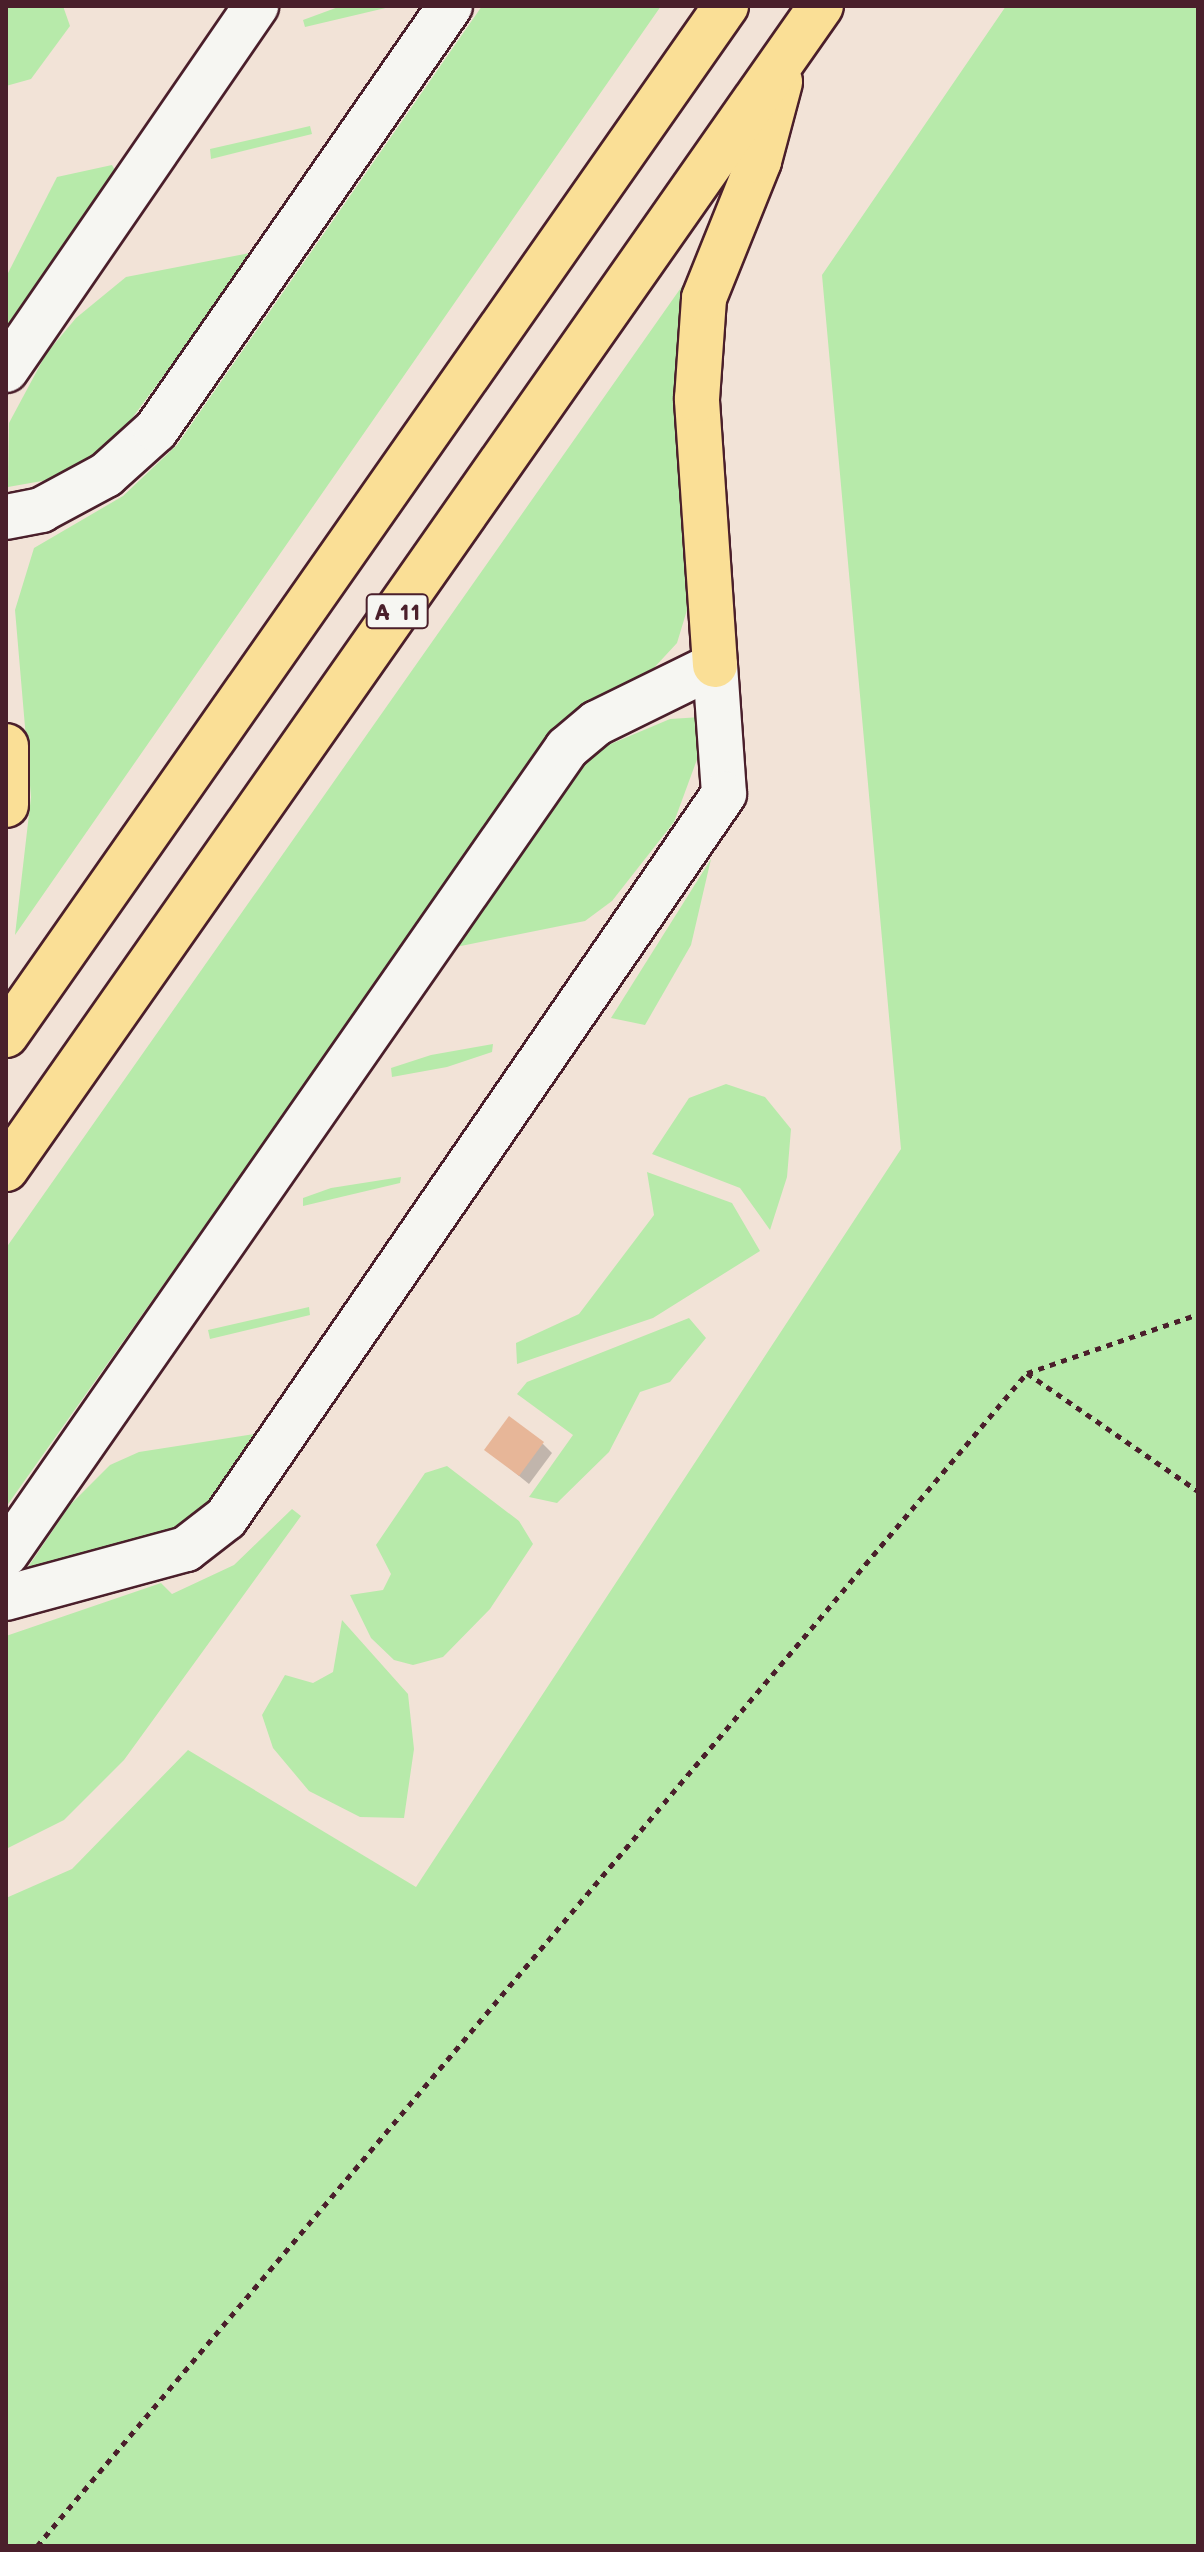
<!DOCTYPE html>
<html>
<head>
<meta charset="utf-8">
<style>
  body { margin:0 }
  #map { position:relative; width:1204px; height:2552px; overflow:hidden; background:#f2e3d7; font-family:Mali,sans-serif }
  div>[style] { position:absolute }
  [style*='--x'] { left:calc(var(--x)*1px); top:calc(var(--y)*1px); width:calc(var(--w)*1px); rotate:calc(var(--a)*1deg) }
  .green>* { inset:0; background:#b7eaaa }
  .shadow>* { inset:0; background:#0003 }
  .building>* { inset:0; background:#e7b698 }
  .path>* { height:5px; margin-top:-2.5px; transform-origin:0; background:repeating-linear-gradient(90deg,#4a1f2b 0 6px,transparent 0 12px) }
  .roads { filter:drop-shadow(2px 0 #4a1f2b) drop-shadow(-2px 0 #4a1f2b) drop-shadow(0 2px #4a1f2b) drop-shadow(0 -2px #4a1f2b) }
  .minor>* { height:44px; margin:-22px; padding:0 22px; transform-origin:22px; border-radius:22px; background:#f6f6f2 }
  .highway>* { height:44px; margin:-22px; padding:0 22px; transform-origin:22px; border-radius:22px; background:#fadf96 }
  span { translate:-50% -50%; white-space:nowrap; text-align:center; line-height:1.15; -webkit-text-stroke:7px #f6f6f2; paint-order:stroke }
  .shield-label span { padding:2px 6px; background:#f6f6f2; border:2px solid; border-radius:6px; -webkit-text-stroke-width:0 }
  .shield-label { font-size:24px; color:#4a1f2b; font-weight:700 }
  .frame { position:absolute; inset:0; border:8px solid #4a1f2b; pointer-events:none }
</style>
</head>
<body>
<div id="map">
  <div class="green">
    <i style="clip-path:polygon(6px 6px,63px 6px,70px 26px,31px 79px,6px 86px)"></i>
    <i style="clip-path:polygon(341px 6px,394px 6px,305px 27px,303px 20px)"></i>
    <i style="clip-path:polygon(482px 6px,661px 6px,15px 935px,31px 797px,15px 610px,34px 548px,123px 496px,177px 445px)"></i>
    <i style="clip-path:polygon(1006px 6px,1198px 6px,1198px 2546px,6px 2546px,6px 1898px,72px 1869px,188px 1750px,416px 1887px,901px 1149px,822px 275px)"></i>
    <i style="clip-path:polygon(310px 126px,312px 134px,211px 159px,210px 149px)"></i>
    <i style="clip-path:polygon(112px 165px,116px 172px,6px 331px,6px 277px,57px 177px)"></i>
    <i style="clip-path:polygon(255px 252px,110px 448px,59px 478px,8px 487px,9px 423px,46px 354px,76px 318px,126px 277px)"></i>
    <i style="clip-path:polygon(692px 272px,676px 361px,687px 610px,677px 643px,652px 670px,557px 728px,6px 1507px,6px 1248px)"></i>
    <i style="clip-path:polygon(701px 717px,699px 754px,674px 822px,612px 901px,585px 921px,451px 948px,567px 781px,606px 746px,670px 719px)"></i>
    <i style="clip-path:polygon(711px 859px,691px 945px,645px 1025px,611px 1018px)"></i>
    <i style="clip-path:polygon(493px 1044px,492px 1052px,447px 1067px,392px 1077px,391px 1068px,431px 1055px)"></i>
    <i style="clip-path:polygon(726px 1084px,765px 1097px,791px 1129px,787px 1177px,770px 1230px,740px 1188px,652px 1154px,689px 1098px)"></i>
    <i style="clip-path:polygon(647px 1172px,732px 1203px,760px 1251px,653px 1318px,517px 1364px,516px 1343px,579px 1314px,654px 1215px)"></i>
    <i style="clip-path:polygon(401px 1177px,400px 1183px,303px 1206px,303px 1198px,331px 1188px)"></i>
    <i style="clip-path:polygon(309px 1307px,310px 1315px,210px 1339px,208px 1330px)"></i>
    <i style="clip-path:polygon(689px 1318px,706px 1338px,670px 1382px,640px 1392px,609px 1452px,557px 1503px,529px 1497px,573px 1435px,517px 1394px,527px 1382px)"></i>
    <i style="clip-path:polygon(267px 1432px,227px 1487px,178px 1527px,24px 1573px,70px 1505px,110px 1465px,139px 1452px)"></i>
    <i style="clip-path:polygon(447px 1466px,519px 1521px,533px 1544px,490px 1609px,443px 1657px,413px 1665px,394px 1660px,371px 1638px,350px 1595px,383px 1590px,391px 1574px,376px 1545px,425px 1473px)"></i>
    <i style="clip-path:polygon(292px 1509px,301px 1516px,124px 1760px,64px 1820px,6px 1849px,6px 1636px,161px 1583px,172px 1594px,234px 1565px)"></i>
    <i style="clip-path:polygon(342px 1620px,408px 1694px,414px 1749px,404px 1818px,360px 1817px,309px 1791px,273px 1748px,262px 1715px,285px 1675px,313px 1683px,333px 1672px)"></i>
  </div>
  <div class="shadow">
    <i style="clip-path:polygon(543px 1444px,552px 1453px,529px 1484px,487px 1450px)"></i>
  </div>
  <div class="building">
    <i style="clip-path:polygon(509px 1416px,544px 1442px,519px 1476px,484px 1450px)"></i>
  </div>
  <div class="path">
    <i style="--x:1027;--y:1373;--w:208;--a:34.6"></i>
    <i style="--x:37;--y:2546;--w:1535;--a:-49.84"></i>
    <i style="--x:1027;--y:1373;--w:181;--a:-19"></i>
  </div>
  <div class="roads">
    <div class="minor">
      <i style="--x:6;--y:370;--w:442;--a:-55.5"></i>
      <i style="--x:6;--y:517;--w:36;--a:-11"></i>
      <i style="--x:41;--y:510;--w:74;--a:-28.3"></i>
      <i style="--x:106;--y:475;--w:67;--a:-42"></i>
      <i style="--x:156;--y:430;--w:516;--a:-55.26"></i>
      <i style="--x:6;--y:1554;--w:982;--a:-55.16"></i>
      <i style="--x:567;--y:748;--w:39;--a:-40"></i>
      <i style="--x:597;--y:723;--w:131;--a:-26.2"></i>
      <i style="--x:715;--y:665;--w:129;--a:86"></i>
      <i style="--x:724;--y:794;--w:879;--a:124.52"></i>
      <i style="--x:226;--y:1518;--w:51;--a:142.2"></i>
      <i style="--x:186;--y:1549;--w:187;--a:164.8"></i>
    </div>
    <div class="highway">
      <i style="--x:715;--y:665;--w:267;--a:-93.9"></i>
      <i style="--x:697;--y:399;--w:101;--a:-86"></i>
      <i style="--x:704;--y:298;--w:148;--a:-68.1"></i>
      <i style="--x:759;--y:161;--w:82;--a:-75.1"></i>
      <i style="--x:6;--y:746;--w:59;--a:90"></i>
      <i style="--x:6;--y:1035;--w:1256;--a:-55.02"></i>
      <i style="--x:6;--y:1169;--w:1420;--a:-54.98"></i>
    </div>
  </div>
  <div class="shield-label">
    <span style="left:397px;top:611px">A 11</span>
  </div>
  <div class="frame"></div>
</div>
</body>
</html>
